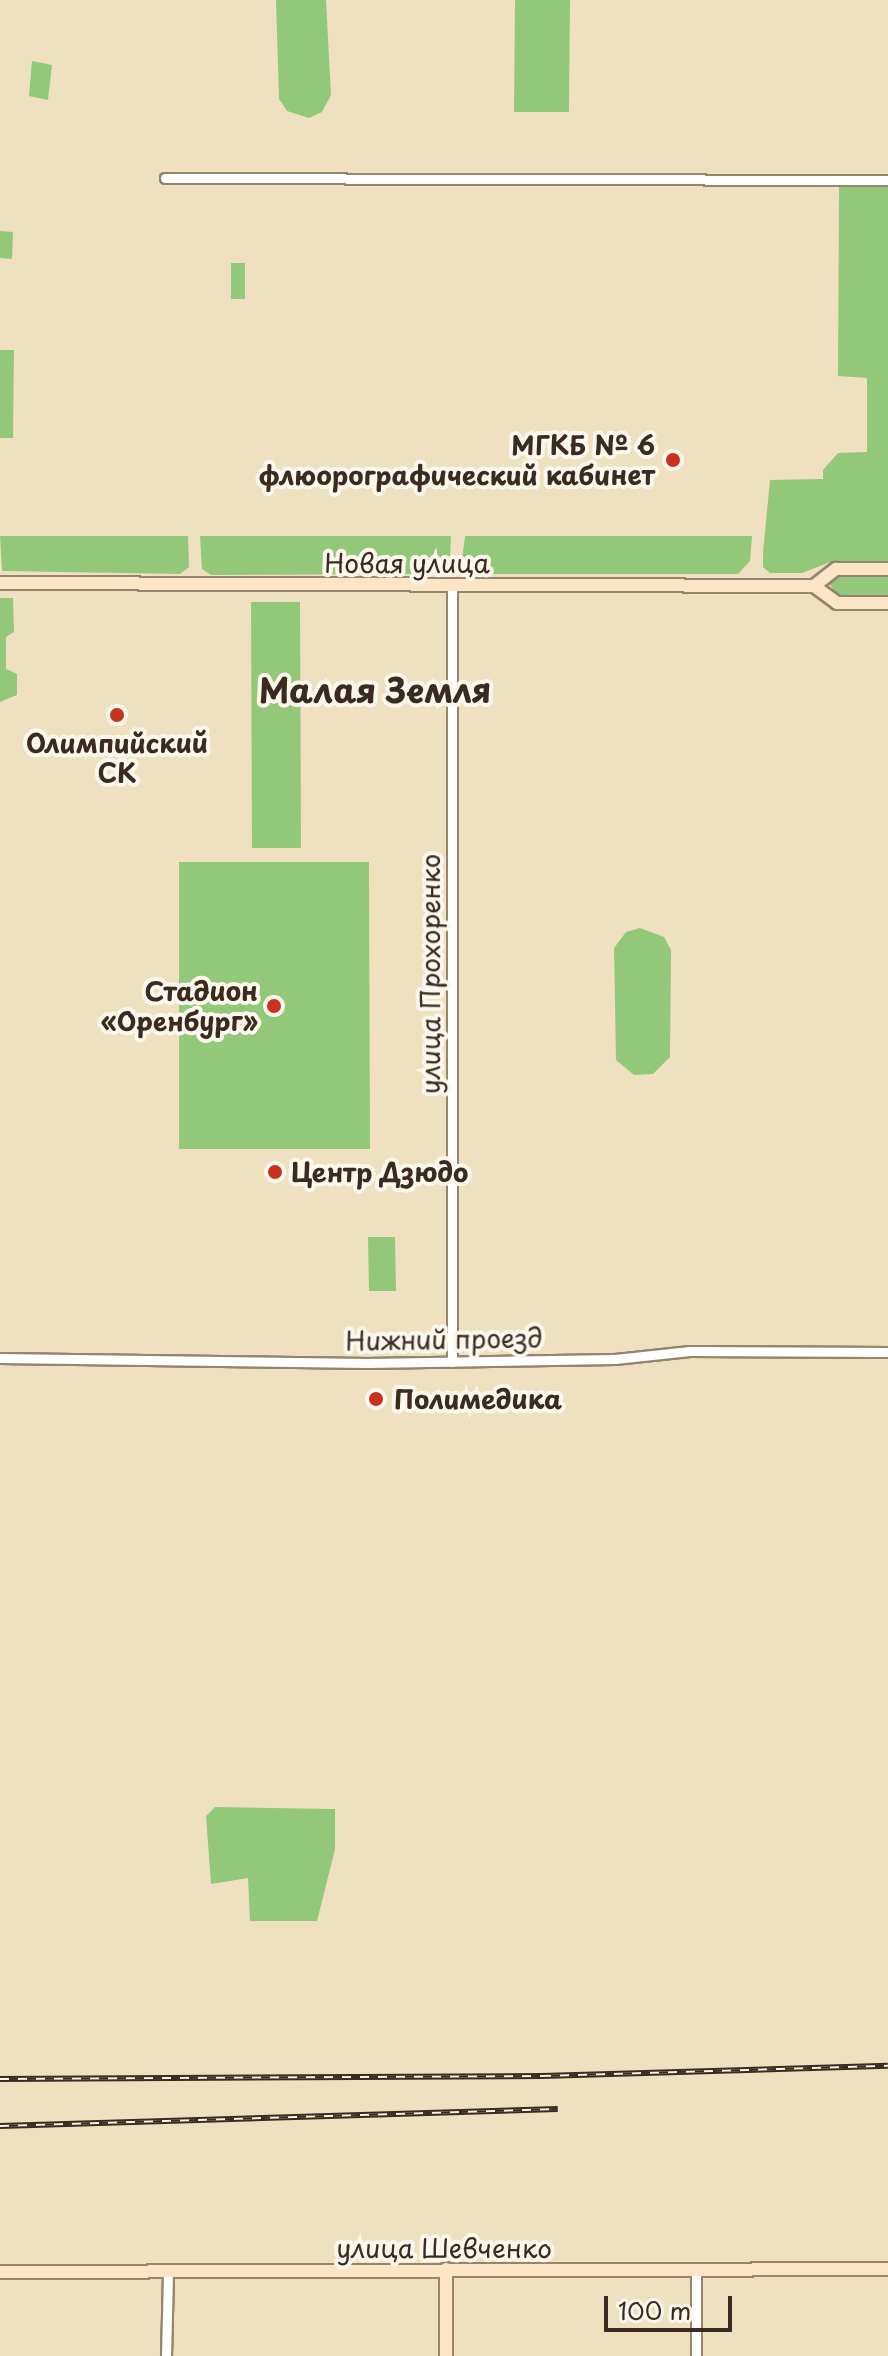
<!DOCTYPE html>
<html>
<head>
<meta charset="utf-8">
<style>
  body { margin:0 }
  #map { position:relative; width:888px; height:2356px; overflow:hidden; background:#efe0c0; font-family:"Playpen Sans",sans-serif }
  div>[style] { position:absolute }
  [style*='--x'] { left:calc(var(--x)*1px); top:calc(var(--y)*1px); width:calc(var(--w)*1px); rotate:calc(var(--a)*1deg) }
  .green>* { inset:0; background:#93c87a }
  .roads { filter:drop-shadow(2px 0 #95856f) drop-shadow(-2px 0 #95856f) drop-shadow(0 2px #95856f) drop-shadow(0 -2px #95856f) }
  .minor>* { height:9px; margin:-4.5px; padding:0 4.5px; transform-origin:4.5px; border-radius:4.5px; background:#fff }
  .secondary>* { height:12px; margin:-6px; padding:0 6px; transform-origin:6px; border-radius:6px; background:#fce5c4 }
  .rail>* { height:6px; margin-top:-3px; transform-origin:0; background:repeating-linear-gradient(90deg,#fbf7ec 0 9px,#3b2a1e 0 18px); box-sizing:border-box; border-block:2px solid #3b2a1e }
  .dots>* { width:22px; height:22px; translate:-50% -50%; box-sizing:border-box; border:4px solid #fbf7ec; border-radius:50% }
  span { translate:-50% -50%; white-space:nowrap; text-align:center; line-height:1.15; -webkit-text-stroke:8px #fbf7ec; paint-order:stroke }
  .poi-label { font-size:26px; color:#3b2a1e; font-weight:700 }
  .right { translate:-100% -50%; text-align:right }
  .left { translate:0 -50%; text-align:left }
  .street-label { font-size:26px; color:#3b2a1e }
  .district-label { font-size:34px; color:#3b2a1e; font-weight:700 }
  .scale { position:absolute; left:604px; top:2296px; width:128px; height:36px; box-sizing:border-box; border:4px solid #3b2a1e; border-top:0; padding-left:10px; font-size:24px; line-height:28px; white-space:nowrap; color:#3b2a1e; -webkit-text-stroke:6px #fbf7ec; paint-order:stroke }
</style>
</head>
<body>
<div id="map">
  <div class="green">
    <i style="clip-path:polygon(276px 0,326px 0,331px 95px,322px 112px,309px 118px,287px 111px,279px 99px)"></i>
    <i style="clip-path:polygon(515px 0,570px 0,569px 112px,514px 112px)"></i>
    <i style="clip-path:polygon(32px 61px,52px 65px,48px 100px,29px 96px)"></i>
    <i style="clip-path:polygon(839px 184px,888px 184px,888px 561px,833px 561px,802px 573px,770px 573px,763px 567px,763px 553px,770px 480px,823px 479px,823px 470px,838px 453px,867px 452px,867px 378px,838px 376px)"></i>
    <i style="clip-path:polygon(0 231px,13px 232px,12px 259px,0 258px)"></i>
    <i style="clip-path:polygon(231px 263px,245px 263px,245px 299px,231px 299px)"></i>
    <i style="clip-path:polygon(0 350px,14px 350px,13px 438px,0 438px)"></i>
    <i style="clip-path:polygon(0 536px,188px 536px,189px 567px,180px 574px,2px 571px)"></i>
    <i style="clip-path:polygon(200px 536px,451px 536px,450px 560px,440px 574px,211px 575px,202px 569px)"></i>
    <i style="clip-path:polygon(465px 536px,752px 536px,750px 561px,738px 574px,466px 574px,461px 568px)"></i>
    <i style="clip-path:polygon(841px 576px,888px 576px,888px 599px,837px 597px,830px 584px)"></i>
    <i style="clip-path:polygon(0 598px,13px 598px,14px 632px,6px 637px,6px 669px,17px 674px,17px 695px,0 702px)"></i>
    <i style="clip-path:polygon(251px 602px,300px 602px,301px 848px,252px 848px)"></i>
    <i style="clip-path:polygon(179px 862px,369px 862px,370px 1149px,179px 1149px)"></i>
    <i style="clip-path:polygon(640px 928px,664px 937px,671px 950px,670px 1057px,653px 1074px,634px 1075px,616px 1060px,614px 948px,626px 932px)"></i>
    <i style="clip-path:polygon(368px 1237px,395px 1237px,396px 1291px,369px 1291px)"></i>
    <i style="clip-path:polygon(215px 1807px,335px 1809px,335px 1849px,317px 1921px,250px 1921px,248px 1878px,211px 1884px,206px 1816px)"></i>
  </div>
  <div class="roads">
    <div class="minor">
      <i style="--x:165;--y:178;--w:723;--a:0.16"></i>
      <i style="--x:452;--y:586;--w:776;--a:90"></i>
      <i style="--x:0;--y:1358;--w:367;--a:0.8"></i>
      <i style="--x:367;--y:1363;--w:248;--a:-0.9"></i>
      <i style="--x:615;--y:1359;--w:75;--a:-6.1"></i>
      <i style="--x:690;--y:1351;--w:198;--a:0.3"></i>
      <i style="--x:696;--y:2269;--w:87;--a:90"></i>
      <i style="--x:166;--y:2356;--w:84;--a:-88.6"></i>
    </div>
    <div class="secondary">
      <i style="--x:0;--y:583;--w:814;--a:0.21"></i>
      <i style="--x:814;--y:586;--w:29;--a:36"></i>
      <i style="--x:837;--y:603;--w:51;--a:0"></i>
      <i style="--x:814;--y:586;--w:28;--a:-38"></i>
      <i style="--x:836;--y:569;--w:52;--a:0"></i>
      <i style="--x:446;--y:2269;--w:87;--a:90"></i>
      <i style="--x:0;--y:2272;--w:888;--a:-0.19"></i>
    </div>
  </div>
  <div class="rail">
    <i style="--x:0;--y:2079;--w:542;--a:-0.32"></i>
    <i style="--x:542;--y:2076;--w:346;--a:-1.7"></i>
    <i style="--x:0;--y:2126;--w:558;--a:-1.75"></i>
  </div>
  <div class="dots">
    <i style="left:673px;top:460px;background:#c8321e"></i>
    <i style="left:117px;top:715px;background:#c8321e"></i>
    <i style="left:274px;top:1006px;background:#c8321e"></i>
    <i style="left:275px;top:1172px;background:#c8321e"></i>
    <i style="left:376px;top:1399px;background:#c8321e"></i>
  </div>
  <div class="poi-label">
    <span class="right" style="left:655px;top:460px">МГКБ № 6<br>флюорографический кабинет</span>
    <span style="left:117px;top:758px">Олимпийский<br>СК</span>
    <span class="right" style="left:258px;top:1006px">Стадион<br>«Оренбург»</span>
    <span class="left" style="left:291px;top:1172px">Центр Дзюдо</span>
    <span class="left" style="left:394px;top:1399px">Полимедика</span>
  </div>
  <div class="street-label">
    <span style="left:407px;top:563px">Новая улица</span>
    <span style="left:430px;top:974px;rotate:-90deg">улица Прохоренко</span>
    <span style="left:444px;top:1339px;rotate:-1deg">Нижний проезд</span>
    <span style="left:444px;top:2248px">улица Шевченко</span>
  </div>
  <div class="district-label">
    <span style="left:375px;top:690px">Малая Земля</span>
  </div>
  <div class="scale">100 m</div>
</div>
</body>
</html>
